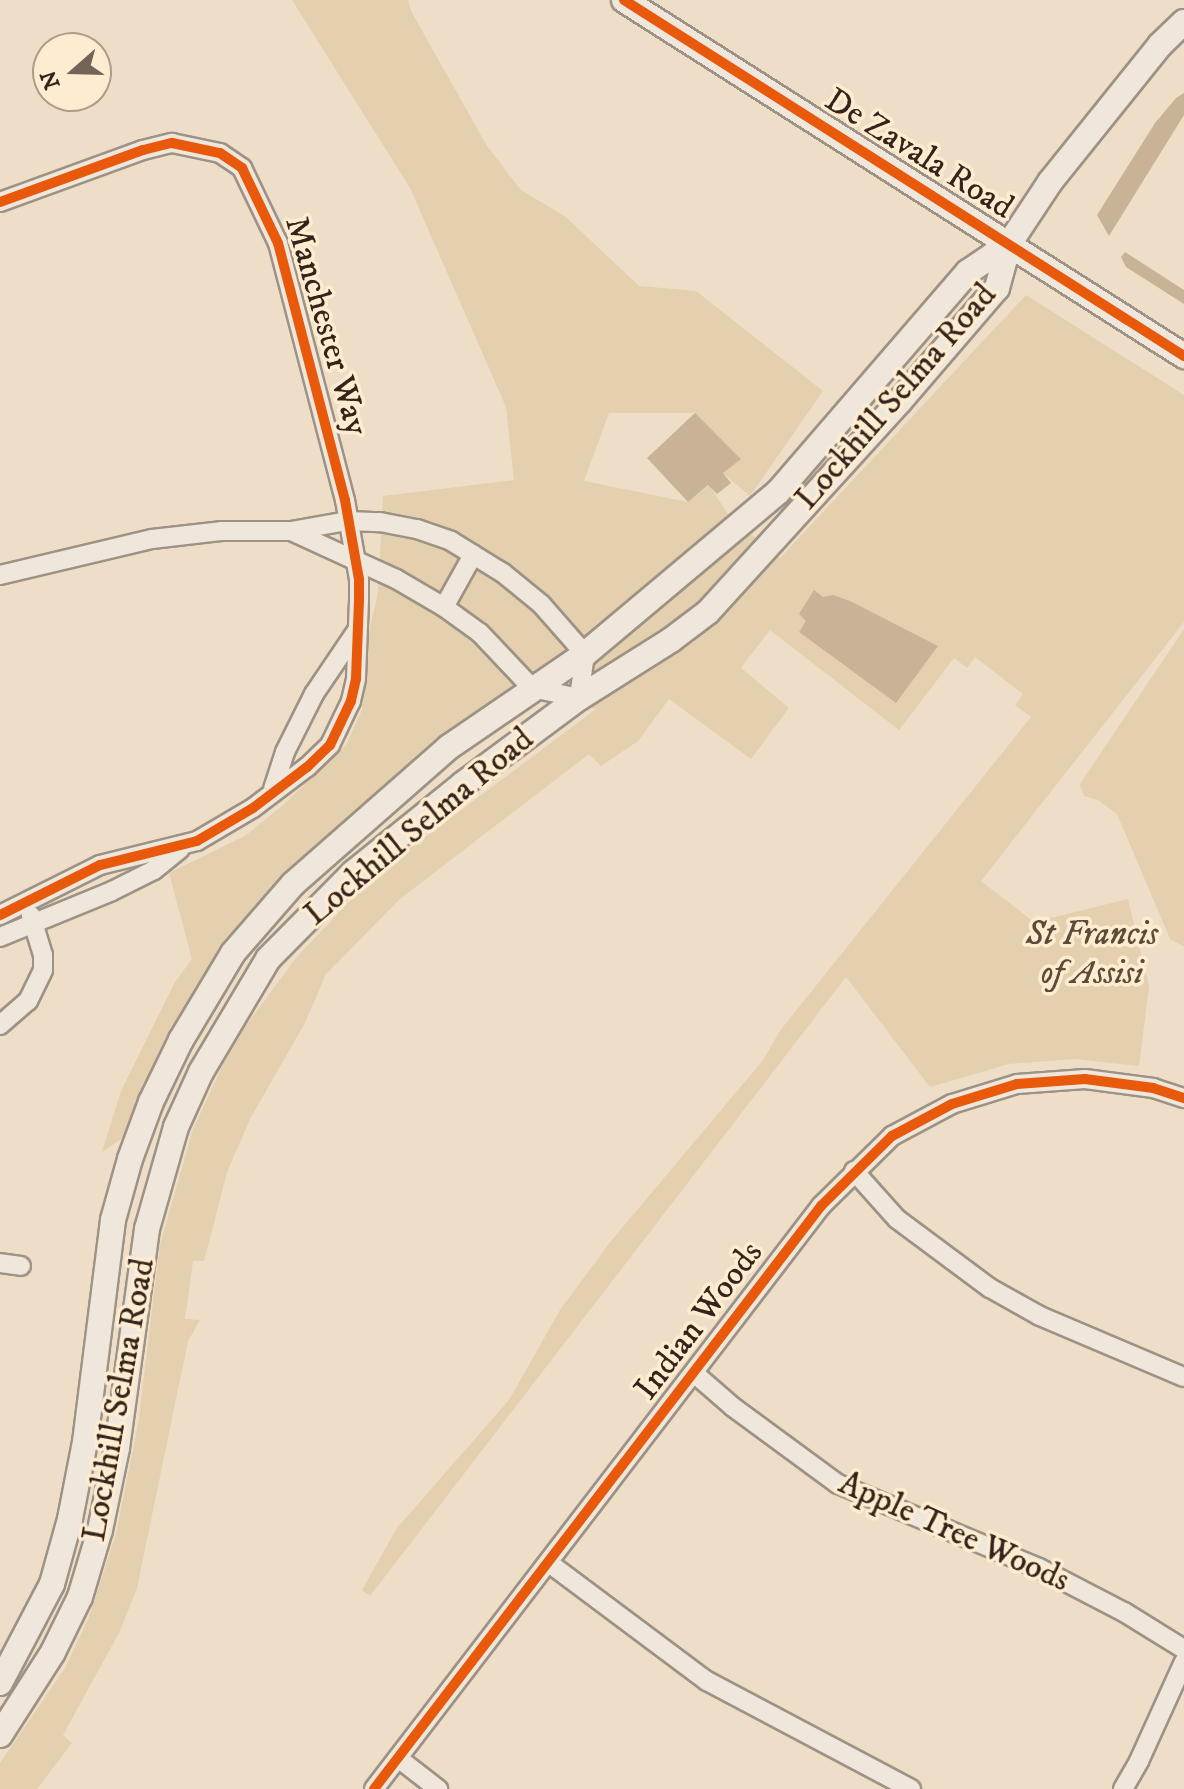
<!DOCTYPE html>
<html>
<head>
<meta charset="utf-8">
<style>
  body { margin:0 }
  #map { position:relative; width:1184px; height:1789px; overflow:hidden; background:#eedec7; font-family:"IM FELL DW Pica",serif }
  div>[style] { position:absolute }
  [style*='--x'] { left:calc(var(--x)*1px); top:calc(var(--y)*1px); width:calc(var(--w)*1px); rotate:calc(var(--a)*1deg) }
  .green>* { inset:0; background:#e4cfaf }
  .water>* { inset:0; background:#c9b397 }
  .roads { filter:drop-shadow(2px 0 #9d9284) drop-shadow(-2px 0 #9d9284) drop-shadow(0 2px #9d9284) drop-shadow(0 -2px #9d9284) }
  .minor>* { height:18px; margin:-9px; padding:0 9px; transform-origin:9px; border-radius:9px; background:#efe7db }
  .secondary>* { height:24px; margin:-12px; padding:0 12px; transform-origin:12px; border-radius:12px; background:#efe7db }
  .cycleway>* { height:10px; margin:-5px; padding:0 5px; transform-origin:5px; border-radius:5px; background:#e8590c }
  span { translate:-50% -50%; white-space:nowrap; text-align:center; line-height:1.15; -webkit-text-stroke:7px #feecd0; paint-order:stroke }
  .street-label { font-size:34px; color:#33231a }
  .park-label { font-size:34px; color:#5d4b3a; font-style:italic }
  .north { position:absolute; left:32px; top:32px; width:80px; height:80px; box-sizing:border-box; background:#feecd0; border:2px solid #ad9c87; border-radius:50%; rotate:250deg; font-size:22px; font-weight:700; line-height:32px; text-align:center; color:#33231a }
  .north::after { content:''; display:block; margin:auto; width:28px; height:36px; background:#746457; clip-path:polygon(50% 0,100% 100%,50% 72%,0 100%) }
</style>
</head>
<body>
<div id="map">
  <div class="green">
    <i style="clip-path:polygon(292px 0,408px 0,411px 11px,487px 146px,521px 190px,566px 217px,639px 286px,696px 291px,823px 391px,750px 496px,723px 473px,740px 458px,694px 413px,609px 413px,584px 481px,688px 502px,709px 485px,729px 516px,780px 558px,1026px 295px,1184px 395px,1184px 622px,981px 881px,1034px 922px,1128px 899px,1149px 986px,1139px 1066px,1075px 1059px,1009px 1064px,930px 1087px,846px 977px,370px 1596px,362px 1590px,397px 1528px,509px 1400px,560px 1310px,611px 1241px,764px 1059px,779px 1032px,1031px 717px,1015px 705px,1023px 694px,975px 657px,967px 668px,954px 658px,899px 730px,770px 630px,741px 668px,789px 708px,751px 759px,669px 699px,638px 741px,601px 766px,589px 754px,400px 899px,326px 974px,305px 1023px,251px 1117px,227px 1172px,204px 1261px,193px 1261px,185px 1319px,200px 1320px,188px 1341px,137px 1588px,120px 1631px,63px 1735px,72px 1743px,37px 1789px,0 1789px,0 1763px,65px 1668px,89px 1617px,116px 1534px,138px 1425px,160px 1245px,193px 1129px,224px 1063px,244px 1028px,296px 958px,373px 876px,596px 709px,507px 693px,261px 907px,130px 1133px,102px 1152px,121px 1091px,175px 982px,192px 959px,169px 873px,245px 836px,283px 805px,346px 745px,362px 710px,367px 641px,378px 593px,383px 496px,514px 480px,506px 407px,410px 188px)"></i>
    <i style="clip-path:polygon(1184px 629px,1184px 946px,1183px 946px,1170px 939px,1117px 814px,1098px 800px,1084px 796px,1080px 784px)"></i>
  </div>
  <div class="water">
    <i style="clip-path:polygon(1184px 93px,1184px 115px,1109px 236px,1097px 215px,1155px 123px,1176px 98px)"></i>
    <i style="clip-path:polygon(1125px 252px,1184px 290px,1184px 304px,1126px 267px,1121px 257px)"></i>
    <i style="clip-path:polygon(695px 413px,741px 459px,723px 473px,731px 483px,717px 494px,708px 485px,688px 502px,647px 458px)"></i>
    <i style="clip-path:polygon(814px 590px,823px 597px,833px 595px,850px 601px,938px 646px,896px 703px,799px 632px,806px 621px,799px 614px)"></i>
  </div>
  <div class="roads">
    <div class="minor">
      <i style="--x:0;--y:202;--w:152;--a:-20"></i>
      <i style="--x:143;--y:150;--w:30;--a:-14"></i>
      <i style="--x:172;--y:143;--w:49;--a:11.8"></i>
      <i style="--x:220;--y:153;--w:27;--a:34"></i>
      <i style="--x:242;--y:168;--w:83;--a:64.4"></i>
      <i style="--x:278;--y:243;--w:266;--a:75.4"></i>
      <i style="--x:345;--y:500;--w:80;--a:80"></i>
      <i style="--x:359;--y:579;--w:21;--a:90"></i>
      <i style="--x:359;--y:600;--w:79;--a:92.2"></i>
      <i style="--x:356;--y:679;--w:23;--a:103"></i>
      <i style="--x:351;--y:701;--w:49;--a:115.5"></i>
      <i style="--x:330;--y:745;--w:32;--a:136"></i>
      <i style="--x:307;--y:767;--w:68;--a:142.8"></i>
      <i style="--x:253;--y:808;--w:65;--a:149.5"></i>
      <i style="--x:197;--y:841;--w:100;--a:166.1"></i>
      <i style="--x:100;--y:865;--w:112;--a:153.4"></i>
      <i style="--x:0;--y:575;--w:156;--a:-13.3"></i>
      <i style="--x:152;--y:539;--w:69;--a:-6.6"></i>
      <i style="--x:221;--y:531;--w:70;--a:0"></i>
      <i style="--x:291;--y:531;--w:57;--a:-10.1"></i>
      <i style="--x:347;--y:521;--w:33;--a:2"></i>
      <i style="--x:380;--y:522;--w:38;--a:11"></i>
      <i style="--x:417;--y:529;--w:36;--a:19"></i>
      <i style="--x:451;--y:541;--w:61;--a:31.6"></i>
      <i style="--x:503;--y:573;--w:49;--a:39.2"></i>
      <i style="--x:541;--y:604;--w:67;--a:48.7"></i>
      <i style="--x:585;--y:654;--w:44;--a:97.8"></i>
      <i style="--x:579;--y:698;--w:48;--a:-168"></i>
      <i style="--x:532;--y:688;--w:76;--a:-133.4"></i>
      <i style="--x:480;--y:633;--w:44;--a:-144.2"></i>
      <i style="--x:444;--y:607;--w:56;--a:-149.7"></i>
      <i style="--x:396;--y:579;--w:115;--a:-155.4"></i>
      <i style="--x:444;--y:607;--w:60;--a:-60.9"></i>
      <i style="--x:273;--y:789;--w:39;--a:-72"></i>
      <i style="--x:285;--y:752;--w:65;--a:-63.4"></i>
      <i style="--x:314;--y:694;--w:75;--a:-55.9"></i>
      <i style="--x:0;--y:937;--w:121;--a:-22.3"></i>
      <i style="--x:112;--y:891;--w:47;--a:-26.6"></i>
      <i style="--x:154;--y:870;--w:33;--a:-39"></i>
      <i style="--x:0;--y:1025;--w:37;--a:-41"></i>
      <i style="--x:28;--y:1001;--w:34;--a:-64"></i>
      <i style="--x:43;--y:970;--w:15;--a:-90"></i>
      <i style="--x:43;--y:955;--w:41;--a:-107.1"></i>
      <i style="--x:854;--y:1171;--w:64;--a:48.1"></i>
      <i style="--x:897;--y:1219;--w:116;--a:36.6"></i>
      <i style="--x:990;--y:1288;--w:57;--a:29.2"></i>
      <i style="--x:1040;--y:1316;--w:156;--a:23"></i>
      <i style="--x:0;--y:1263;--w:21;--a:8"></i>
      <i style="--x:695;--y:1374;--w:50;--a:41"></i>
      <i style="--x:733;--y:1407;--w:130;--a:36.3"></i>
      <i style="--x:838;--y:1484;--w:218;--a:22.7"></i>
      <i style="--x:1039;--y:1568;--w:96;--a:27.4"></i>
      <i style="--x:1124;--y:1612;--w:70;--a:31.7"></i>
      <i style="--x:549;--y:1563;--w:197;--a:36.8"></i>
      <i style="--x:707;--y:1681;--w:231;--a:27.9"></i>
      <i style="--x:398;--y:1758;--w:51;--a:37.8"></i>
      <i style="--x:374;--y:1789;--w:735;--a:-52.52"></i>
      <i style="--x:821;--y:1206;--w:100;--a:-44.6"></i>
      <i style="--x:892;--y:1136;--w:68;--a:-28.1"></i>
      <i style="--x:952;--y:1104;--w:68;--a:-17.1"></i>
      <i style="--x:1017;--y:1084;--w:68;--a:-4.2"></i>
      <i style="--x:1085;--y:1079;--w:69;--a:7.5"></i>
      <i style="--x:1153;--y:1088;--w:33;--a:18"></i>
      <i style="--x:1123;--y:1789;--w:32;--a:-60"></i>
      <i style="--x:1139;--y:1761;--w:109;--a:-65.6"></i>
    </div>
    <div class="secondary">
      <i style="--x:624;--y:0;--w:664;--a:32.44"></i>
      <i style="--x:0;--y:1683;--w:112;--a:-62.3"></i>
      <i style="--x:52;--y:1584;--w:67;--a:-74.5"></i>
      <i style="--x:70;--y:1519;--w:78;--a:-79"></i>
      <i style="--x:85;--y:1442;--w:224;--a:-82.8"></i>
      <i style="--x:113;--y:1220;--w:63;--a:-74.4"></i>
      <i style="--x:130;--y:1159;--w:61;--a:-69.8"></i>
      <i style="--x:151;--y:1102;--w:69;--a:-64.2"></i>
      <i style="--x:181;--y:1040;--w:101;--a:-59.1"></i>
      <i style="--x:233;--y:953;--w:91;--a:-49"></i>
      <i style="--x:293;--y:884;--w:208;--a:-41.3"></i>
      <i style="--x:449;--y:747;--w:165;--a:-34.4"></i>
      <i style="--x:585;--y:654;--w:252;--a:-40"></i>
      <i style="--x:778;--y:492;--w:291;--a:-49.2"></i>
      <i style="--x:968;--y:272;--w:50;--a:-34.3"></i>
      <i style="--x:0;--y:1735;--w:98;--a:-57.4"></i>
      <i style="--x:53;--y:1652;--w:61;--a:-63.9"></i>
      <i style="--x:80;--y:1597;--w:70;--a:-73.4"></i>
      <i style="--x:100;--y:1530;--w:84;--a:-78.3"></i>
      <i style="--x:117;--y:1448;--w:221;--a:-82.2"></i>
      <i style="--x:147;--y:1229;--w:106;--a:-74.1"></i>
      <i style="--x:176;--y:1127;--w:60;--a:-65.6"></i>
      <i style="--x:201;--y:1072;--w:131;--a:-59.3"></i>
      <i style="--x:268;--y:959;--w:122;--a:-45.3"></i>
      <i style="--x:354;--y:872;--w:140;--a:-38.9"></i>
      <i style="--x:463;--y:784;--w:144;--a:-36.6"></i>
      <i style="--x:579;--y:698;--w:109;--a:-32.2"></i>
      <i style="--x:671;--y:640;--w:46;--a:-37.1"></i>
      <i style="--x:708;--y:612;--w:285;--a:-47.7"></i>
      <i style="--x:900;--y:401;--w:149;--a:-49.4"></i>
      <i style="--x:997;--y:288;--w:46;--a:-74.7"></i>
      <i style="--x:1009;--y:244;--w:74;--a:-56.5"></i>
      <i style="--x:1050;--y:182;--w:176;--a:-51.2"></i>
      <i style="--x:1160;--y:45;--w:33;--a:-44"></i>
    </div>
  </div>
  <div class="cycleway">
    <i style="--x:624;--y:0;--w:664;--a:32.44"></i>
    <i style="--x:0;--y:202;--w:152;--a:-20"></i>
    <i style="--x:143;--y:150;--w:30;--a:-14"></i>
    <i style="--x:172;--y:143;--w:49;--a:11.8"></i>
    <i style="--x:220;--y:153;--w:27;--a:34"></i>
    <i style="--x:242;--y:168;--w:83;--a:64.4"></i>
    <i style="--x:278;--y:243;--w:266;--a:75.4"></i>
    <i style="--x:345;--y:500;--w:80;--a:80"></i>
    <i style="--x:359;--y:579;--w:21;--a:90"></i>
    <i style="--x:359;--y:600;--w:79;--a:92.2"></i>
    <i style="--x:356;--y:679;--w:23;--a:103"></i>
    <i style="--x:351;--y:701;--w:49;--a:115.5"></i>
    <i style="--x:330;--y:745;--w:32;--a:136"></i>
    <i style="--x:307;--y:767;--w:68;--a:142.8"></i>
    <i style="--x:253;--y:808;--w:65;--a:149.5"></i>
    <i style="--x:197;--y:841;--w:100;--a:166.1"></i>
    <i style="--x:100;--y:865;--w:112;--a:153.4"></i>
    <i style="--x:374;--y:1789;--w:735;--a:-52.52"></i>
    <i style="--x:821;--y:1206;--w:100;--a:-44.6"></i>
    <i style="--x:892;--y:1136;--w:68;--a:-28.1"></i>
    <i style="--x:952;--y:1104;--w:68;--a:-17.1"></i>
    <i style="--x:1017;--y:1084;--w:68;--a:-4.2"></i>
    <i style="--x:1085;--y:1079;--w:69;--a:7.5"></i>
    <i style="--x:1153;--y:1088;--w:33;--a:18"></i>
  </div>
  <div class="street-label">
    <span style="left:919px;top:154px;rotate:32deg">De Zavala Road</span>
    <span style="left:326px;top:326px;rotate:74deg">Manchester Way</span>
    <span style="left:896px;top:397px;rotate:-49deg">Lockhill Selma Road</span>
    <span style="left:419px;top:827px;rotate:-40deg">Lockhill Selma Road</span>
    <span style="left:699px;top:1321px;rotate:-53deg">Indian Woods</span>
    <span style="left:119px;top:1400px;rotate:-80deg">Lockhill Selma Road</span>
    <span style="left:954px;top:1532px;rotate:24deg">Apple Tree Woods</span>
  </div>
  <div class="park-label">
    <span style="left:1092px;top:954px">St Francis<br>of Assisi</span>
  </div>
  <div class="north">N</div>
</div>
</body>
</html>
